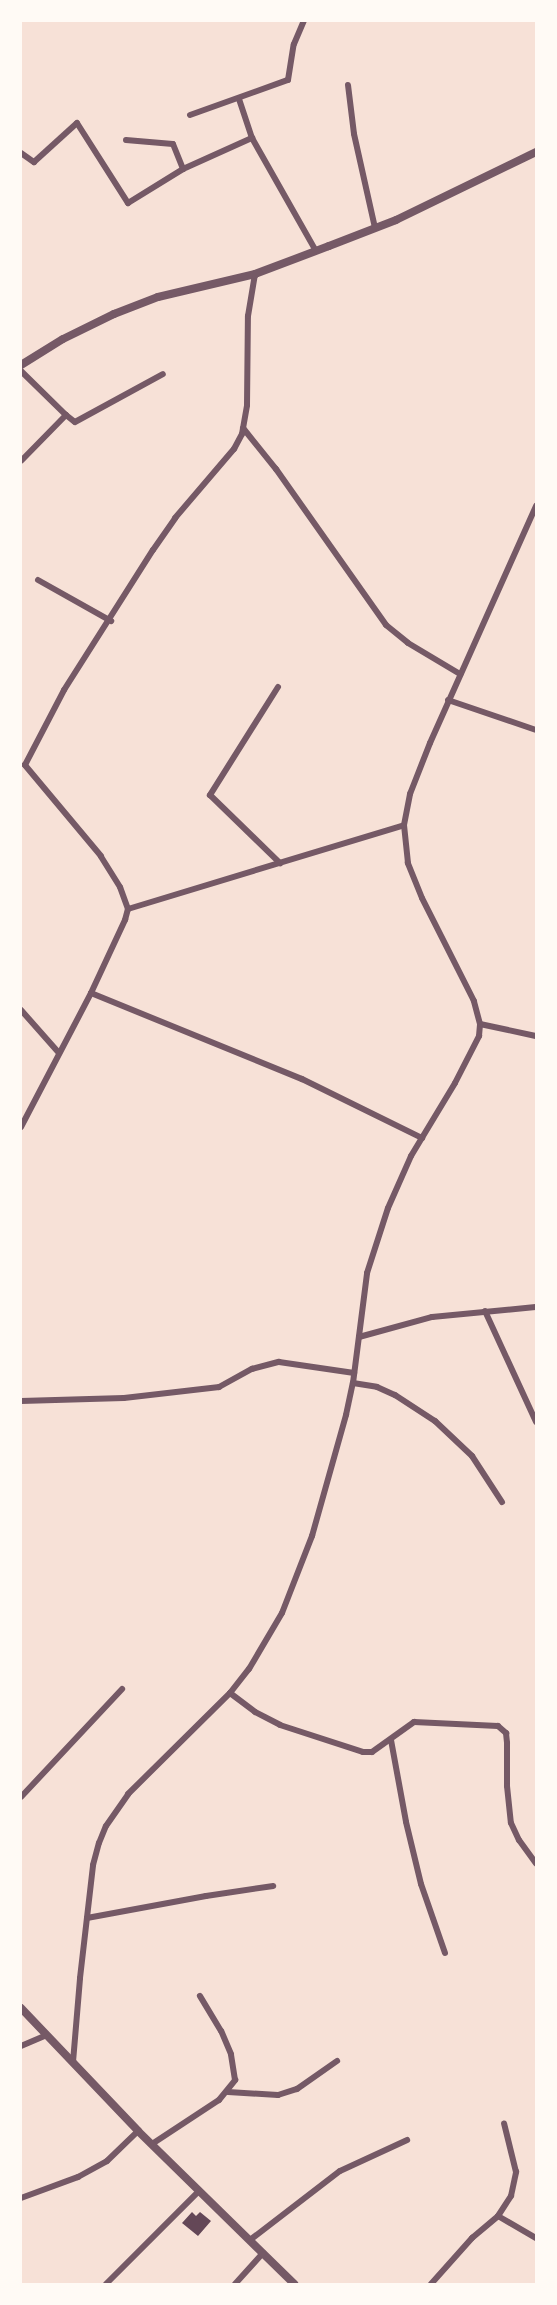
<!DOCTYPE html>
<html>
<head>
<meta charset="utf-8">
<style>
  body { margin:0 }
  #map { position:relative; width:557px; height:2305px; overflow:hidden; background:#f7e1d7; font-family:"PT Sans Narrow",sans-serif }
  div>[style] { position:absolute }
  [style*='--x'] { left:calc(var(--x)*1px); top:calc(var(--y)*1px); width:calc(var(--w)*1px); rotate:calc(var(--a)*1deg) }
  .building>* { inset:0; background:#644757 }
  .minor>* { height:6px; margin:-3px; padding:0 3px; transform-origin:3px; border-radius:3px; background:#755966 }
  .tertiary>* { height:8px; margin:-4px; padding:0 4px; transform-origin:4px; border-radius:4px; background:#755966 }
  span { translate:-50% -50%; white-space:nowrap; text-align:center; line-height:1.15; -webkit-text-stroke:4.5px #fffaf5; paint-order:stroke }
  .frame { position:absolute; inset:0; border:22px solid #fffaf5; pointer-events:none }
</style>
</head>
<body>
<div id="map">
  <div class="building">
    <i style="clip-path:polygon(192px 2212px,196px 2216px,200px 2212px,211px 2221px,198px 2236px,182px 2223px)"></i>
  </div>
  <div class="minor">
    <i style="--x:348;--y:85;--w:49;--a:83"></i>
    <i style="--x:354;--y:134;--w:96;--a:77.4"></i>
    <i style="--x:239;--y:99;--w:41;--a:71.6"></i>
    <i style="--x:252;--y:138;--w:130;--a:60.5"></i>
    <i style="--x:190;--y:115;--w:104;--a:-19.7"></i>
    <i style="--x:288;--y:80;--w:36;--a:-81"></i>
    <i style="--x:294;--y:44;--w:25;--a:-67"></i>
    <i style="--x:126;--y:140;--w:47;--a:4.9"></i>
    <i style="--x:173;--y:144;--w:27;--a:68"></i>
    <i style="--x:21;--y:153;--w:16;--a:35"></i>
    <i style="--x:34;--y:162;--w:58;--a:-42.2"></i>
    <i style="--x:77;--y:123;--w:95;--a:57.5"></i>
    <i style="--x:128;--y:203;--w:65;--a:-31.7"></i>
    <i style="--x:183;--y:169;--w:76;--a:-24.2"></i>
    <i style="--x:21;--y:371;--w:63;--a:44.4"></i>
    <i style="--x:66;--y:415;--w:64;--a:134.4"></i>
    <i style="--x:66;--y:415;--w:11;--a:38"></i>
    <i style="--x:75;--y:422;--w:100;--a:-28.6"></i>
    <i style="--x:243;--y:428;--w:53;--a:51.2"></i>
    <i style="--x:276;--y:469;--w:191;--a:54.8"></i>
    <i style="--x:386;--y:625;--w:28;--a:39"></i>
    <i style="--x:408;--y:643;--w:61;--a:30.8"></i>
    <i style="--x:38;--y:580;--w:84;--a:29.3"></i>
    <i style="--x:278;--y:687;--w:128;--a:122.2"></i>
    <i style="--x:210;--y:795;--w:98;--a:44.2"></i>
    <i style="--x:448;--y:700;--w:93;--a:18.8"></i>
    <i style="--x:25;--y:765;--w:85;--a:-62.5"></i>
    <i style="--x:64;--y:690;--w:166;--a:-57.6"></i>
    <i style="--x:153;--y:550;--w:39;--a:-55"></i>
    <i style="--x:175;--y:518;--w:91;--a:-49.5"></i>
    <i style="--x:234;--y:449;--w:17;--a:-62"></i>
    <i style="--x:242;--y:434;--w:29;--a:-80"></i>
    <i style="--x:247;--y:405;--w:89;--a:-89.4"></i>
    <i style="--x:248;--y:316;--w:43;--a:-80.5"></i>
    <i style="--x:128;--y:909;--w:288;--a:-16.9"></i>
    <i style="--x:91;--y:993;--w:228;--a:22.2"></i>
    <i style="--x:302;--y:1079;--w:134;--a:26.2"></i>
    <i style="--x:21;--y:1010;--w:57;--a:48.5"></i>
    <i style="--x:480;--y:1024;--w:57;--a:12.1"></i>
    <i style="--x:21;--y:1127;--w:151;--a:-62.4"></i>
    <i style="--x:91;--y:993;--w:81;--a:-65"></i>
    <i style="--x:125;--y:920;--w:11;--a:-75"></i>
    <i style="--x:128;--y:909;--w:23;--a:-110"></i>
    <i style="--x:120;--y:887;--w:36;--a:-122"></i>
    <i style="--x:101;--y:856;--w:119;--a:-129.9"></i>
    <i style="--x:485;--y:1311;--w:122;--a:65.3"></i>
    <i style="--x:359;--y:1337;--w:76;--a:-15.3"></i>
    <i style="--x:432;--y:1317;--w:104;--a:-5.5"></i>
    <i style="--x:353;--y:1383;--w:24;--a:9"></i>
    <i style="--x:377;--y:1387;--w:20;--a:24"></i>
    <i style="--x:395;--y:1395;--w:48;--a:33"></i>
    <i style="--x:435;--y:1421;--w:51;--a:43.4"></i>
    <i style="--x:472;--y:1456;--w:55;--a:56.9"></i>
    <i style="--x:21;--y:1401;--w:103;--a:-1.7"></i>
    <i style="--x:124;--y:1398;--w:96;--a:-6.6"></i>
    <i style="--x:219;--y:1387;--w:38;--a:-29"></i>
    <i style="--x:252;--y:1369;--w:28;--a:-15"></i>
    <i style="--x:279;--y:1362;--w:76;--a:8.3"></i>
    <i style="--x:230;--y:1693;--w:31;--a:37"></i>
    <i style="--x:255;--y:1712;--w:28;--a:27"></i>
    <i style="--x:280;--y:1725;--w:87;--a:18"></i>
    <i style="--x:363;--y:1752;--w:9;--a:0"></i>
    <i style="--x:372;--y:1752;--w:52;--a:-35.5"></i>
    <i style="--x:414;--y:1722;--w:84;--a:2.7"></i>
    <i style="--x:498;--y:1726;--w:11;--a:41"></i>
    <i style="--x:506;--y:1733;--w:10;--a:84"></i>
    <i style="--x:507;--y:1743;--w:43;--a:90"></i>
    <i style="--x:507;--y:1786;--w:37;--a:84"></i>
    <i style="--x:511;--y:1823;--w:19;--a:65"></i>
    <i style="--x:519;--y:1840;--w:29;--a:54"></i>
    <i style="--x:391;--y:1740;--w:83;--a:79.6"></i>
    <i style="--x:406;--y:1822;--w:64;--a:76.4"></i>
    <i style="--x:421;--y:1884;--w:73;--a:70.8"></i>
    <i style="--x:21;--y:1797;--w:148;--a:-46.9"></i>
    <i style="--x:87;--y:1918;--w:121;--a:-10.5"></i>
    <i style="--x:206;--y:1896;--w:68;--a:-8.5"></i>
    <i style="--x:21;--y:2046;--w:28;--a:-23"></i>
    <i style="--x:73;--y:2062;--w:84;--a:-85.2"></i>
    <i style="--x:80;--y:1978;--w:114;--a:-83.4"></i>
    <i style="--x:93;--y:1865;--w:23;--a:-75"></i>
    <i style="--x:99;--y:1843;--w:18;--a:-68"></i>
    <i style="--x:106;--y:1826;--w:39;--a:-55"></i>
    <i style="--x:128;--y:1794;--w:144;--a:-44.7"></i>
    <i style="--x:230;--y:1693;--w:31;--a:-52"></i>
    <i style="--x:249;--y:1669;--w:65;--a:-59.5"></i>
    <i style="--x:282;--y:1613;--w:83;--a:-68.7"></i>
    <i style="--x:312;--y:1536;--w:126;--a:-74.3"></i>
    <i style="--x:346;--y:1415;--w:33;--a:-78"></i>
    <i style="--x:353;--y:1383;--w:111;--a:-82.7"></i>
    <i style="--x:367;--y:1273;--w:68;--a:-72.1"></i>
    <i style="--x:388;--y:1208;--w:57;--a:-66.1"></i>
    <i style="--x:411;--y:1156;--w:85;--a:-58.9"></i>
    <i style="--x:455;--y:1083;--w:53;--a:-62.9"></i>
    <i style="--x:479;--y:1036;--w:12;--a:-85"></i>
    <i style="--x:480;--y:1024;--w:24;--a:-105"></i>
    <i style="--x:474;--y:1001;--w:115;--a:-116.8"></i>
    <i style="--x:422;--y:898;--w:38;--a:-112"></i>
    <i style="--x:408;--y:863;--w:38;--a:-96"></i>
    <i style="--x:404;--y:825;--w:32;--a:-79"></i>
    <i style="--x:410;--y:794;--w:55;--a:-68.6"></i>
    <i style="--x:430;--y:743;--w:260;--a:-65.9"></i>
    <i style="--x:228;--y:2092;--w:50;--a:3.4"></i>
    <i style="--x:278;--y:2095;--w:20;--a:-18"></i>
    <i style="--x:297;--y:2089;--w:49;--a:-35"></i>
    <i style="--x:152;--y:2144;--w:80;--a:-33.3"></i>
    <i style="--x:219;--y:2100;--w:26;--a:-51"></i>
    <i style="--x:235;--y:2080;--w:26;--a:-99"></i>
    <i style="--x:231;--y:2054;--w:25;--a:-113"></i>
    <i style="--x:221;--y:2031;--w:41;--a:-121"></i>
    <i style="--x:21;--y:2198;--w:61;--a:-20.2"></i>
    <i style="--x:78;--y:2177;--w:33;--a:-29"></i>
    <i style="--x:107;--y:2161;--w:43;--a:-44.1"></i>
    <i style="--x:498;--y:2216;--w:44;--a:30.1"></i>
    <i style="--x:250;--y:2240;--w:113;--a:-37.5"></i>
    <i style="--x:340;--y:2171;--w:74;--a:-24.8"></i>
    <i style="--x:106;--y:2284;--w:132;--a:-45"></i>
    <i style="--x:235;--y:2284;--w:42;--a:-47.9"></i>
    <i style="--x:431;--y:2284;--w:62;--a:-48.3"></i>
    <i style="--x:472;--y:2238;--w:34;--a:-40"></i>
    <i style="--x:498;--y:2216;--w:24;--a:-57"></i>
    <i style="--x:511;--y:2196;--w:25;--a:-78"></i>
    <i style="--x:516;--y:2172;--w:50;--a:-103.8"></i>
  </div>
  <div class="tertiary">
    <i style="--x:21;--y:365;--w:49;--a:-31.8"></i>
    <i style="--x:63;--y:339;--w:57;--a:-26.1"></i>
    <i style="--x:114;--y:314;--w:47;--a:-21.1"></i>
    <i style="--x:158;--y:297;--w:100;--a:-13.3"></i>
    <i style="--x:255;--y:274;--w:79;--a:-20.7"></i>
    <i style="--x:329;--y:246;--w:72;--a:-21.2"></i>
    <i style="--x:396;--y:220;--w:156;--a:-25.9"></i>
    <i style="--x:21;--y:2008;--w:170;--a:46.4"></i>
    <i style="--x:138;--y:2131;--w:219;--a:44.4"></i>
  </div>
  <div class="frame"></div>
</div>
</body>
</html>
